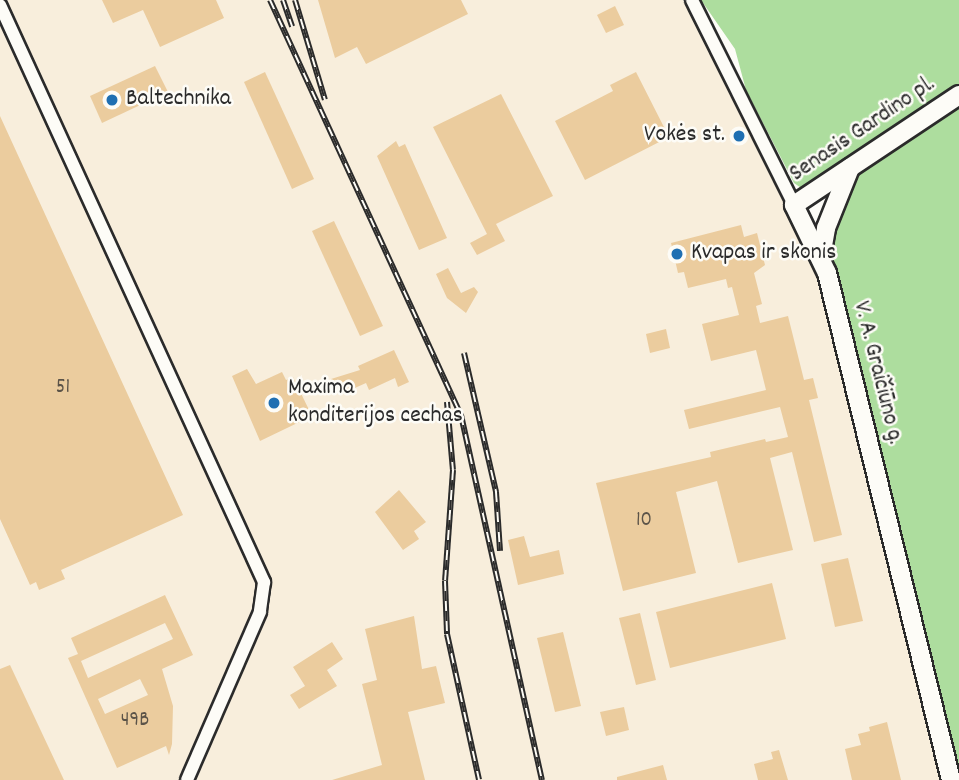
<!DOCTYPE html>
<html>
<head>
<meta charset="utf-8">
<style>
  body { margin:0 }
  #map { position:relative; width:959px; height:780px; overflow:hidden; background:#fdfcf7; font-family:Dekko,sans-serif }
  div>[style] { position:absolute }
  [style*='--x'] { left:calc(var(--x)*1px); top:calc(var(--y)*1px); width:calc(var(--w)*1px); rotate:calc(var(--a)*1deg) }
  .built>* { inset:0; background:#f8eedc }
  .green>* { inset:0; background:#addd9e }
  .building>* { inset:0; background:#ebcc9e }
  .roads { filter:drop-shadow(2px 0 #2b2b2b) drop-shadow(-2px 0 #2b2b2b) drop-shadow(0 2px #2b2b2b) drop-shadow(0 -2px #2b2b2b) }
  .street>* { height:12px; margin:-6px; padding:0 6px; transform-origin:6px; border-radius:6px; background:#fdfcf7 }
  .secondary>* { height:18px; margin:-9px; padding:0 9px; transform-origin:9px; border-radius:9px; background:#fdfcf7 }
  .rail>* { height:6px; margin-top:-3px; transform-origin:0; background:repeating-linear-gradient(90deg,#fdfcf7 0 10px,#2b2b2b 0 20px); box-sizing:border-box; border-block:2px solid #2b2b2b }
  .dots>* { width:19px; height:19px; translate:-50% -50%; box-sizing:border-box; border:4px solid #fdfcf7; border-radius:50% }
  span { translate:-50% -50%; white-space:nowrap; text-align:center; line-height:1.15; -webkit-text-stroke:5px #fdfcf7; paint-order:stroke }
  .number-label { font-size:21px; color:#5b5348 }
  .number-label span { -webkit-text-stroke-width:0 }
  .poi-label { font-size:24px; color:#2b2b2b }
  .left { translate:0 -50%; text-align:left }
  .right { translate:-100% -50%; text-align:right }
  .street-label { font-size:24px; color:#2b2b2b }
</style>
</head>
<body>
<div id="map">
  <div class="built">
    <i style="clip-path:polygon(0 0,683px 0,814px 263px,832px 317px,942px 780px,0 780px)"></i>
  </div>
  <div class="green">
    <i style="clip-path:polygon(701px 0,959px 0,959px 86px,804px 190px,794px 183px,746px 90px,735px 49px)"></i>
    <i style="clip-path:polygon(959px 103px,959px 776px,829px 244px,855px 177px,867px 165px)"></i>
  </div>
  <div class="building">
    <i style="clip-path:polygon(102px 0,216px 0,224px 18px,160px 47px,143px 10px,113px 23px)"></i>
    <i style="clip-path:polygon(318px 0,461px 0,468px 14px,366px 64px,357px 47px,335px 58px)"></i>
    <i style="clip-path:polygon(615px 6px,624px 25px,606px 33px,597px 15px)"></i>
    <i style="clip-path:polygon(155px 66px,168px 92px,102px 123px,90px 96px)"></i>
    <i style="clip-path:polygon(265px 72px,314px 179px,292px 189px,244px 82px)"></i>
    <i style="clip-path:polygon(636px 72px,669px 137px,585px 180px,555px 121px,613px 91px,610px 85px)"></i>
    <i style="clip-path:polygon(501px 94px,553px 196px,496px 224px,505px 241px,477px 255px,470px 243px,487px 234px,433px 127px)"></i>
    <i style="clip-path:polygon(0 116px,183px 515px,61px 570px,65px 579px,39px 590px,36px 582px,30px 585px,0 519px)"></i>
    <i style="clip-path:polygon(396px 141px,399px 147px,405px 144px,447px 238px,419px 250px,377px 156px)"></i>
    <i style="clip-path:polygon(334px 221px,383px 326px,360px 336px,312px 231px)"></i>
    <i style="clip-path:polygon(741px 225px,744px 237px,757px 233px,765px 265px,754px 273px,762px 304px,756px 306px,760px 323px,788px 316px,804px 380px,813px 378px,818px 398px,809px 400px,842px 535px,814px 542px,792px 452px,770px 458px,793px 550px,738px 563px,717px 481px,676px 492px,696px 573px,623px 591px,596px 483px,711px 457px,710px 452px,765px 439px,766px 442px,788px 437px,780px 407px,689px 429px,684px 410px,766px 390px,756px 350px,711px 361px,702px 324px,739px 315px,732px 287px,728px 288px,726px 279px,688px 288px,684px 272px,678px 273px,671px 243px)"></i>
    <i style="clip-path:polygon(448px 268px,461px 293px,474px 287px,478px 292px,466px 313px,447px 298px,436px 274px)"></i>
    <i style="clip-path:polygon(666px 329px,670px 348px,650px 353px,646px 334px)"></i>
    <i style="clip-path:polygon(394px 350px,409px 382px,398px 387px,395px 378px,369px 390px,366px 383px,348px 391px,346px 385px,335px 389px,331px 379px,360px 370px,358px 366px)"></i>
    <i style="clip-path:polygon(247px 369px,256px 384px,282px 372px,286px 380px,293px 377px,312px 416px,260px 441px,232px 376px)"></i>
    <i style="clip-path:polygon(399px 490px,426px 522px,414px 531px,419px 539px,403px 550px,375px 512px)"></i>
    <i style="clip-path:polygon(524px 536px,530px 557px,559px 550px,564px 574px,518px 585px,508px 540px)"></i>
    <i style="clip-path:polygon(848px 558px,863px 621px,835px 627px,821px 564px)"></i>
    <i style="clip-path:polygon(772px 583px,786px 639px,670px 668px,656px 612px)"></i>
    <i style="clip-path:polygon(evenodd,165px 595px,193px 655px,162px 669px,173px 706px,172px 744px,169px 755px,166px 746px,117px 768px,68px 658px,78px 654px,71px 638px,165px 595px,165px 623px,173px 639px,88px 678px,81px 661px,165px 623px,165px 595px,140px 679px,148px 695px,105px 714px,98px 699px,140px 679px)"></i>
    <i style="clip-path:polygon(640px 613px,656px 680px,636px 685px,619px 618px)"></i>
    <i style="clip-path:polygon(414px 616px,422px 669px,436px 666px,445px 703px,408px 712px,425px 780px,332px 780px,382px 765px,362px 684px,377px 680px,365px 629px)"></i>
    <i style="clip-path:polygon(563px 632px,581px 706px,555px 712px,537px 638px)"></i>
    <i style="clip-path:polygon(332px 642px,343px 659px,327px 670px,337px 686px,299px 709px,290px 695px,305px 686px,293px 667px)"></i>
    <i style="clip-path:polygon(10px 665px,64px 780px,0 780px,0 669px)"></i>
    <i style="clip-path:polygon(624px 707px,629px 730px,606px 736px,600px 712px)"></i>
    <i style="clip-path:polygon(887px 722px,901px 780px,852px 780px,845px 749px,861px 745px,858px 734px,870px 731px,869px 727px)"></i>
    <i style="clip-path:polygon(779px 750px,788px 780px,758px 780px,754px 764px,773px 759px,771px 752px)"></i>
    <i style="clip-path:polygon(663px 765px,667px 780px,617px 780px,617px 777px)"></i>
  </div>
  <div class="roads">
    <div class="street">
      <i style="--x:692;--y:0;--w:229;--a:63.5"></i>
      <i style="--x:0;--y:5;--w:635;--a:65.41"></i>
      <i style="--x:264;--y:582;--w:30;--a:98"></i>
      <i style="--x:260;--y:612;--w:183;--a:113.5"></i>
    </div>
    <div class="secondary">
      <i style="--x:821;--y:257;--w:29;--a:-80"></i>
      <i style="--x:826;--y:228;--w:65;--a:-68.2"></i>
      <i style="--x:951;--y:780;--w:522;--a:-103.74"></i>
      <i style="--x:827;--y:273;--w:76;--a:-115.9"></i>
      <i style="--x:794;--y:205;--w:198;--a:-33.7"></i>
    </div>
  </div>
  <div class="rail">
    <i style="--x:270;--y:0;--w:457;--a:65.3"></i>
    <i style="--x:461;--y:415;--w:374;--a:77.5"></i>
    <i style="--x:283;--y:0;--w:28;--a:71"></i>
    <i style="--x:295;--y:0;--w:104;--a:73.3"></i>
    <i style="--x:464;--y:353;--w:143;--a:77"></i>
    <i style="--x:496;--y:492;--w:59;--a:86.1"></i>
    <i style="--x:447;--y:402;--w:68;--a:85"></i>
    <i style="--x:453;--y:470;--w:111;--a:94.1"></i>
    <i style="--x:445;--y:581;--w:53;--a:87.8"></i>
    <i style="--x:447;--y:634;--w:149;--a:77.6"></i>
  </div>
  <div class="dots">
    <i style="left:112px;top:100px;background:#1f6fb2"></i>
    <i style="left:739px;top:136px;background:#1f6fb2"></i>
    <i style="left:677px;top:254px;background:#1f6fb2"></i>
    <i style="left:274px;top:403px;background:#1f6fb2"></i>
  </div>
  <div class="number-label">
    <span style="left:63px;top:388px">51</span>
    <span style="left:644px;top:521px">10</span>
    <span style="left:135px;top:721px">49B</span>
  </div>
  <div class="poi-label">
    <span class="left" style="left:126px;top:100px">Baltechnika</span>
    <span class="right" style="left:725px;top:136px">Vokės st.</span>
    <span class="left" style="left:691px;top:254px">Kvapas ir skonis</span>
    <span class="left" style="left:288px;top:403px">Maxima<br>konditerijos cechas</span>
  </div>
  <div class="street-label">
    <span style="left:863px;top:130px;rotate:-34deg">Senasis Gardino pl.</span>
    <span style="left:877px;top:373px;rotate:76deg">V. A. Graičiūno g.</span>
  </div>
</div>
</body>
</html>
